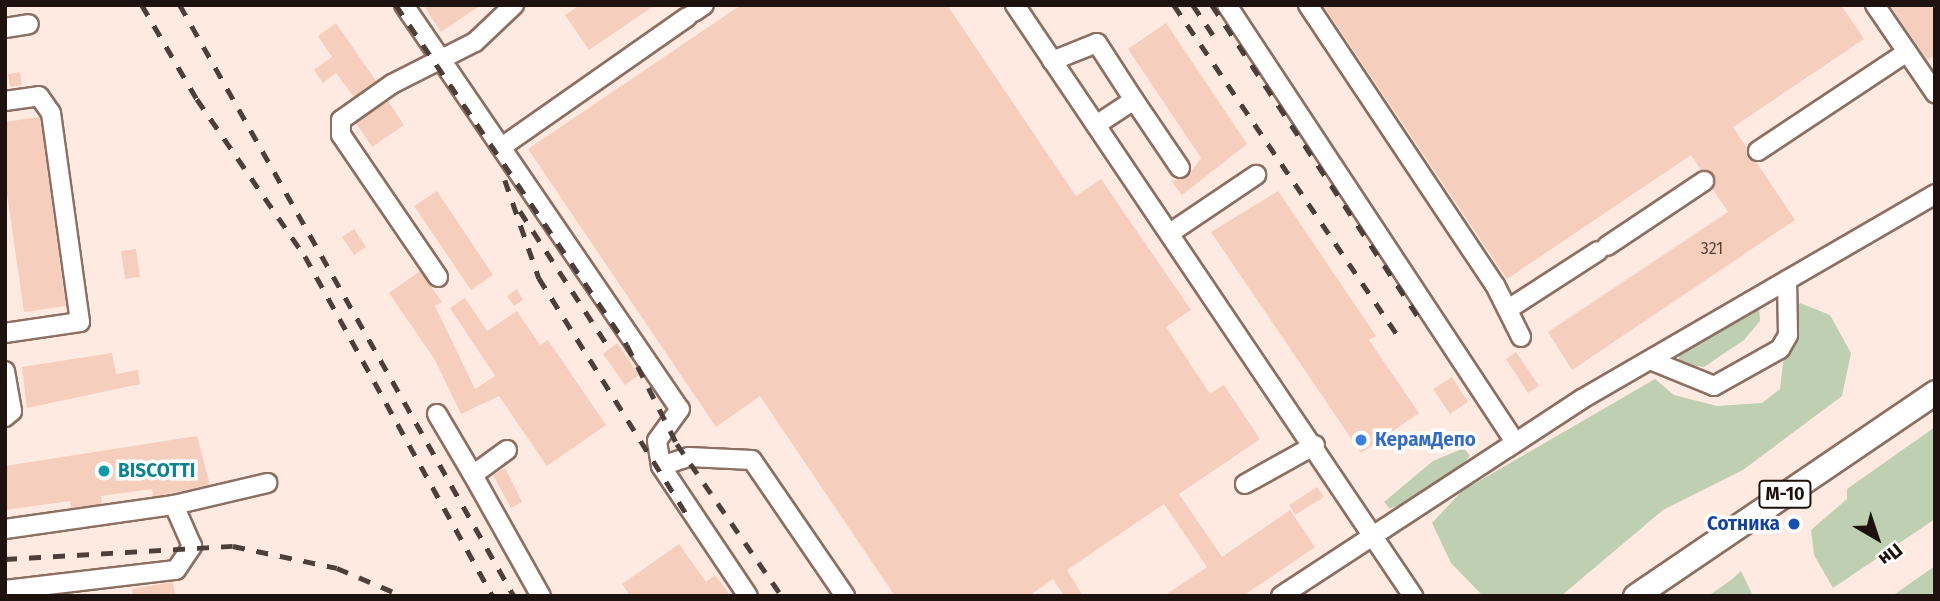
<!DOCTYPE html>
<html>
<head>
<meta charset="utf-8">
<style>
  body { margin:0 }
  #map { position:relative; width:1940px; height:601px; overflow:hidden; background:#ffeae2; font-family:"Fira Sans",sans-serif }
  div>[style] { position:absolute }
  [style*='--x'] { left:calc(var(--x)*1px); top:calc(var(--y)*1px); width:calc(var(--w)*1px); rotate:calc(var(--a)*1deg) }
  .green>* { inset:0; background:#becfb2 }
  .building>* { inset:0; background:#f5cebe }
  .roads { filter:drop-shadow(2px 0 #8c6f63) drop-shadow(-2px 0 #8c6f63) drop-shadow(0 2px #8c6f63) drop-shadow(0 -2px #8c6f63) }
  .minor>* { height:18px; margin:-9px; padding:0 9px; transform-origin:9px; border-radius:9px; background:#fff }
  .major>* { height:23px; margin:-11.5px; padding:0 11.5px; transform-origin:11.5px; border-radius:11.5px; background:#fff }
  .rail>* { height:4.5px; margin-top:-2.25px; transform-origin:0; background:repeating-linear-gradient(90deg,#4c3f39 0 12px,transparent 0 24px) }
  .dots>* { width:19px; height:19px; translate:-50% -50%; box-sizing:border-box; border:4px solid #fff; border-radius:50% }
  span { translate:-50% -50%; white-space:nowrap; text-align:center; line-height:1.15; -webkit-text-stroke:7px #fff; paint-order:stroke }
  .number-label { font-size:16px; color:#534139 }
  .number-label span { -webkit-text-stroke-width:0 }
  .shield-label span { padding:2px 5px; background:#fff; border:2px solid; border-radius:5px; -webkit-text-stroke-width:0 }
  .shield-label { font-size:18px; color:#1d120d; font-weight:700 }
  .shop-label { font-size:19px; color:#366cbe; font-weight:700 }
  .left { translate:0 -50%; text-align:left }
  .culture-label { font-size:19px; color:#0d838f; font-weight:700 }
  .transit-label { font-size:19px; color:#164399; font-weight:700 }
  .right { translate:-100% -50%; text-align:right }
  .frame { position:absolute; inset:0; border:7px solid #1d120d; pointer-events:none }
  .north { position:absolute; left:1842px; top:503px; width:70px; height:70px; -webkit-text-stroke:5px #fff; paint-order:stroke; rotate:141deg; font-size:19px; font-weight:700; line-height:28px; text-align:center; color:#1d120d }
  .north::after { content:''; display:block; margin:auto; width:24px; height:32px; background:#1d120d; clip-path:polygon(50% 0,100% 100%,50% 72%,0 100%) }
</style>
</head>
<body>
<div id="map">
  <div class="green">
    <i style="clip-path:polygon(1800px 303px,1830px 315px,1851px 353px,1842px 396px,1743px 470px,1663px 510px,1561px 596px,1483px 596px,1451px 563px,1432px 523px,1462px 491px,1655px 379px,1674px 395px,1717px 406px,1762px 403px,1780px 389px,1788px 321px)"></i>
    <i style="clip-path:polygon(1759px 307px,1760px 321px,1744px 340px,1704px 367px,1679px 364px,1679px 353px)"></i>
    <i style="clip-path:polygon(1935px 427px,1935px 519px,1833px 588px,1814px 555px,1811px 530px,1847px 499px,1847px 489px)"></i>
    <i style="clip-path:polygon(1464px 448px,1470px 456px,1450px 477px,1400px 506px,1389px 508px,1384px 502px,1433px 461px)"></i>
    <i style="clip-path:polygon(1935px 566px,1935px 596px,1892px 596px)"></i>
    <i style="clip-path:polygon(1741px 571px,1753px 596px,1708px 596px,1731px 580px)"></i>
  </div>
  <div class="building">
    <i style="clip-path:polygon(423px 5px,481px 5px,441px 32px)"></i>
    <i style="clip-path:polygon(580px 5px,655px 5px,589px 50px,565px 15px)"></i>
    <i style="clip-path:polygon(741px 5px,947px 5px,1076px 196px,1101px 179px,1191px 310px,1166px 327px,1210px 394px,1224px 385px,1260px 439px,1179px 494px,1222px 557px,1290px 510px,1315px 547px,1243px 596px,1164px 596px,1207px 567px,1164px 504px,1067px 570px,1083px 596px,1064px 596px,1053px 579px,1029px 596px,895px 596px,760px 396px,716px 427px,528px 149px)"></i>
    <i style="clip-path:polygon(1323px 5px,1841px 5px,1864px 39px,1733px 127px,1795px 220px,1572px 370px,1548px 332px,1728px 212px,1712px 188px,1713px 174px,1701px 170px,1691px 155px,1507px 279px)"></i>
    <i style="clip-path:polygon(1890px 5px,1935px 5px,1935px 55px,1927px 60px)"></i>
    <i style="clip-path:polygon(336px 23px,376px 81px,354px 97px,336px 73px,323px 83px,314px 70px,332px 57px,318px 36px)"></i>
    <i style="clip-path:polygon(1166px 23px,1247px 144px,1182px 195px,1171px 181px,1187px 177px,1201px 158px,1128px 49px)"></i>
    <i style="clip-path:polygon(20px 72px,22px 85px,10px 87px,8px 74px)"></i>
    <i style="clip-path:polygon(388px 101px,404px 125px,372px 147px,356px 123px)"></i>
    <i style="clip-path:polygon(40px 117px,66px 306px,24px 312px,5px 180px,5px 122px)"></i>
    <i style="clip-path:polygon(437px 191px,493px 275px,471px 290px,414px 206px)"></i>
    <i style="clip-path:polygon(1278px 191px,1376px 336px,1369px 340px,1419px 413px,1361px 453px,1211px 232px)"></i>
    <i style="clip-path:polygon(354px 229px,366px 247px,354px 255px,342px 237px)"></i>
    <i style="clip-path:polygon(136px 249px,140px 277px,125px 279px,121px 251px)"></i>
    <i style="clip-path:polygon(420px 271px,442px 302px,435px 306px,475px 389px,495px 376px,450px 308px,465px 298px,487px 331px,517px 311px,540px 345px,548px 340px,606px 425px,547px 466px,499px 396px,461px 414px,435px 360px,389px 293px)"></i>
    <i style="clip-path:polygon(517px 289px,523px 300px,514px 306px,507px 296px)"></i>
    <i style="clip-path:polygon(617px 343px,639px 375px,625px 385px,603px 354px)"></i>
    <i style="clip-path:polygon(1516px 352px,1539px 386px,1528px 393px,1506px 359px)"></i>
    <i style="clip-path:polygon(112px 353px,116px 374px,138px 370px,140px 384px,27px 408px,22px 367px)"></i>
    <i style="clip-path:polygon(1452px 377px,1468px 402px,1450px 414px,1433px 389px)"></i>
    <i style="clip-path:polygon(197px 436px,210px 485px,153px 497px,152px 489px,101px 496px,102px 504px,71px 508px,70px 501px,5px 510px,5px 466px)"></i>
    <i style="clip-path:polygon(505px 468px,522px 502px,511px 508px,493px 475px)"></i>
    <i style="clip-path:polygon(1317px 487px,1324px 497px,1295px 515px,1289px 505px)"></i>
    <i style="clip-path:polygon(679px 544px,706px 582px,715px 575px,731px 596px,630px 596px,622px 584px)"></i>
    <i style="clip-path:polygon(173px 582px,175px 596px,133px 596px,132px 589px)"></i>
  </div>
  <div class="roads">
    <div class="minor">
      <i style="--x:404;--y:5;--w:489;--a:55.7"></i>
      <i style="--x:680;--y:409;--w:39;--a:126"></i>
      <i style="--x:657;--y:441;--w:25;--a:81"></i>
      <i style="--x:661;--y:466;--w:156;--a:56.2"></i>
      <i style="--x:1015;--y:5;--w:713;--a:56.04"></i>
      <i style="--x:1227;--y:5;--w:523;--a:56.61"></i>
      <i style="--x:1308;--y:5;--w:337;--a:56.3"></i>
      <i style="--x:1495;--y:285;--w:58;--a:63.4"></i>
      <i style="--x:1875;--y:5;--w:107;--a:55.7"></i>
      <i style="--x:694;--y:12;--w:12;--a:-35"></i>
      <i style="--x:5;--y:28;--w:24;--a:-9"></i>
      <i style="--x:1052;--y:61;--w:48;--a:-21.8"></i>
      <i style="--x:1097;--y:43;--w:68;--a:57"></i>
      <i style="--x:5;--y:101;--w:34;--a:-8"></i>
      <i style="--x:39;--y:96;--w:21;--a:55"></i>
      <i style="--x:51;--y:113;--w:211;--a:82.1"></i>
      <i style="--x:80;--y:322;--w:76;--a:171.7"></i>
      <i style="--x:1096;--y:125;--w:45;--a:-33.3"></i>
      <i style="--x:1134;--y:100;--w:82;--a:55.9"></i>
      <i style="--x:503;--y:146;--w:225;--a:-35"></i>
      <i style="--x:1758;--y:151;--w:179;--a:-33.6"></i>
      <i style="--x:1170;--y:233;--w:104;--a:-34"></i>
      <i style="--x:1607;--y:246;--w:117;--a:-33.8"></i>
      <i style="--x:438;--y:277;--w:172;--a:-124.3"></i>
      <i style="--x:341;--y:135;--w:15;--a:-90"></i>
      <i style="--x:341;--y:120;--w:62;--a:-35.2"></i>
      <i style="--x:392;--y:84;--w:93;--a:-26.8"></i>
      <i style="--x:475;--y:42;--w:54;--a:-43.5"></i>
      <i style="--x:1510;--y:308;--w:105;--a:-32.9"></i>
      <i style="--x:1650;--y:360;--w:69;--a:22.1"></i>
      <i style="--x:1714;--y:386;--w:76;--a:-29.3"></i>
      <i style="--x:1780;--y:349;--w:16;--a:-60"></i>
      <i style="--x:1788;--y:335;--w:55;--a:-91"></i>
      <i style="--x:5;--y:371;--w:41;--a:80.1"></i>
      <i style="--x:12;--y:411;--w:9;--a:139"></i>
      <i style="--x:437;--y:414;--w:71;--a:59.5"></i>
      <i style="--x:507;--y:450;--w:42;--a:143.7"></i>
      <i style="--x:473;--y:475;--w:139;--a:60.7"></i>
      <i style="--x:661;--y:466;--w:29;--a:-18"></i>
      <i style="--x:689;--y:457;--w:63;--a:2.7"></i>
      <i style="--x:752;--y:460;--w:165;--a:55.6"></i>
      <i style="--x:1245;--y:484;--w:80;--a:-29.1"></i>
      <i style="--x:5;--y:529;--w:171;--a:-8.1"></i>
      <i style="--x:174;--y:505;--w:96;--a:-13.3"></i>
      <i style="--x:5;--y:590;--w:172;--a:-6.7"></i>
      <i style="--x:176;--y:570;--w:29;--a:-56"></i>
      <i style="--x:192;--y:546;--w:45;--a:-113.7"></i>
      <i style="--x:1281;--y:596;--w:360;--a:-33.2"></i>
      <i style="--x:1582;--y:399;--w:408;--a:-30.1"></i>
    </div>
    <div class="major">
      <i style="--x:1635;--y:596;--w:363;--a:-34.2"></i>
    </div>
  </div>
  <div class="rail">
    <i style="--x:142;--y:5;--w:109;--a:59.7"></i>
    <i style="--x:197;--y:99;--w:191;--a:55.5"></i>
    <i style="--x:305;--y:256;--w:389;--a:61.1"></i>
    <i style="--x:180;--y:5;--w:679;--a:60.53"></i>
    <i style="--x:396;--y:5;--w:411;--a:55.8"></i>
    <i style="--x:627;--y:345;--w:111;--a:63.2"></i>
    <i style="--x:677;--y:444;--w:185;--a:55.4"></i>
    <i style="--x:1174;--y:5;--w:407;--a:55.9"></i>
    <i style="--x:1193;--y:5;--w:36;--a:56"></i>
    <i style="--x:1212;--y:5;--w:380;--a:56.5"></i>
    <i style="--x:505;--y:180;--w:104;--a:70.9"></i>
    <i style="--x:539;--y:278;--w:287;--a:58"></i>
    <i style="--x:520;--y:211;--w:165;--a:56.9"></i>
    <i style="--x:5;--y:559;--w:228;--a:-3.3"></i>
    <i style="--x:233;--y:546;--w:106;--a:11.9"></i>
    <i style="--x:337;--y:568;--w:72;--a:23"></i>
  </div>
  <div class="dots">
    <i style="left:1361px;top:440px;background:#3f7fe0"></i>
    <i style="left:104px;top:471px;background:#0f9aa8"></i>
    <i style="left:1794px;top:524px;background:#1a4fb4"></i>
  </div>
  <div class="number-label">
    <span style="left:1712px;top:249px">321</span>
  </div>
  <div class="shield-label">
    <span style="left:1785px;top:494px">М-10</span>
  </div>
  <div class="shop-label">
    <span class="left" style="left:1375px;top:440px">КерамДепо</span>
  </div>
  <div class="culture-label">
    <span class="left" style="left:118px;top:471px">BISCOTTI</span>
  </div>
  <div class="transit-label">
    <span class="right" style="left:1780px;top:524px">Сотника</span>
  </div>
  <div class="frame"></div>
  <div class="north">Пн</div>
</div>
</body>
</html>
